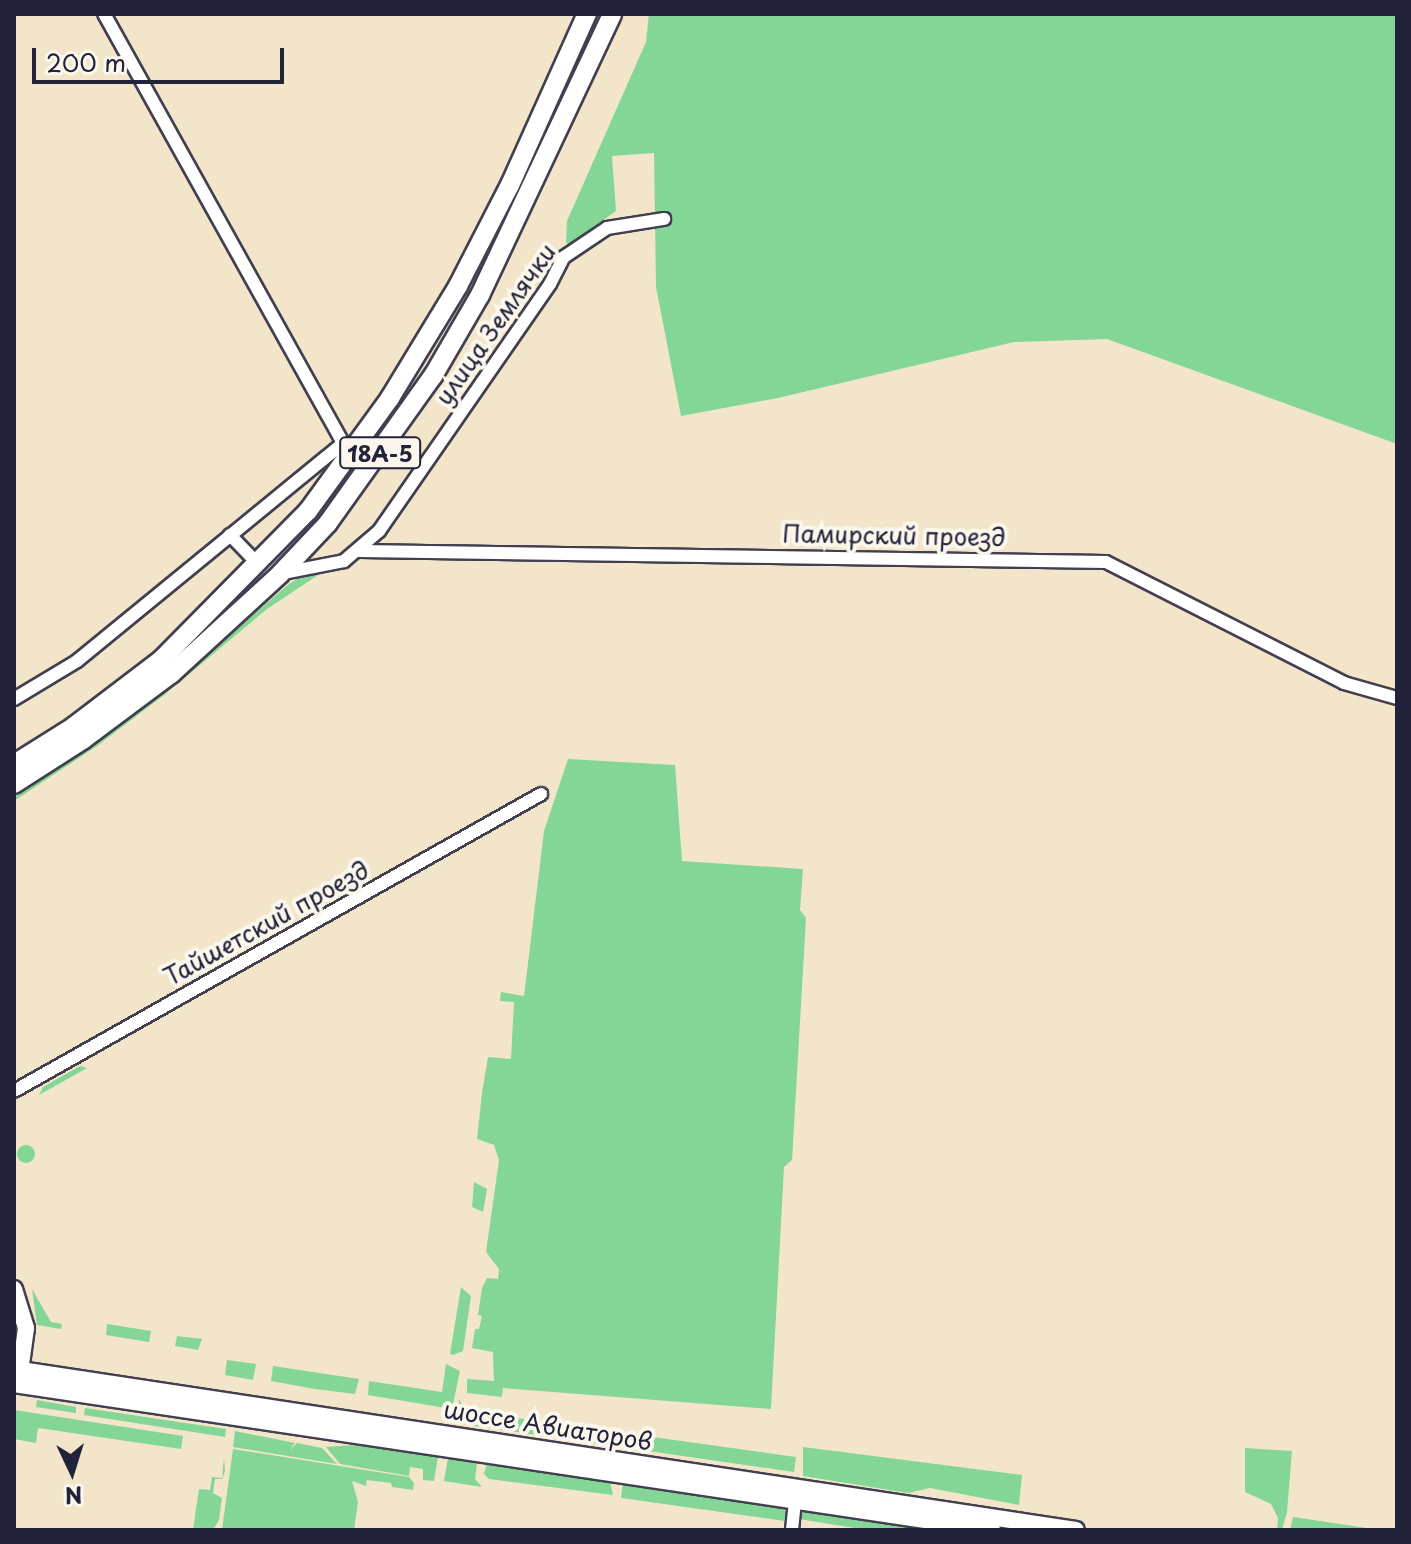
<!DOCTYPE html>
<html>
<head>
<meta charset="utf-8">
<style>
  body { margin:0 }
  #map { position:relative; width:1411px; height:1544px; overflow:hidden; background:#f2e5ca; font-family:"Playpen Sans",sans-serif }
  div>[style] { position:absolute }
  [style*='--x'] { left:calc(var(--x)*1px); top:calc(var(--y)*1px); width:calc(var(--w)*1px); rotate:calc(var(--a)*1deg) }
  .green>* { inset:0; background:#84d697 }
  .round { border-radius:50% }
  .roads { filter:drop-shadow(2px 0 #413f50) drop-shadow(-2px 0 #413f50) drop-shadow(0 2px #413f50) drop-shadow(0 -2px #413f50) }
  .minor>* { height:12px; margin:-6px; padding:0 6px; transform-origin:6px; border-radius:6px; background:#fff }
  .major>* { height:16px; margin:-8px; padding:0 8px; transform-origin:8px; border-radius:8px; background:#fff }
  .highway>* { height:18px; margin:-9px; padding:0 9px; transform-origin:9px; border-radius:9px; background:#fff }
  span { translate:-50% -50%; white-space:nowrap; text-align:center; line-height:1.15; -webkit-text-stroke:8px #fbf7ec; paint-order:stroke }
  .shield-label span { padding:2px 6px; background:#fbf7ec; border:2px solid; border-radius:6px; -webkit-text-stroke-width:0 }
  .shield-label { font-size:22px; color:#22223b; font-weight:700 }
  .street-label { font-size:24px; color:#22223b }
  .frame { position:absolute; inset:0; border:16px solid #22223b; pointer-events:none }
  .north { position:absolute; left:32px; top:1432px; width:80px; height:80px; -webkit-text-stroke:6px #fbf7ec; paint-order:stroke; rotate:176deg; font-size:22px; font-weight:700; line-height:32px; text-align:center; color:#22223b }
  .north::after { content:''; display:block; margin:auto; width:28px; height:36px; background:#22223b; clip-path:polygon(50% 0,100% 100%,50% 72%,0 100%) }
  .scale { position:absolute; left:32px; top:48px; width:252px; height:36px; box-sizing:border-box; border:4px solid #22223b; border-top:0; padding-left:10px; font-size:24px; line-height:28px; white-space:nowrap; color:#22223b; -webkit-text-stroke:6px #fbf7ec; paint-order:stroke }
</style>
</head>
<body>
<div id="map">
  <div class="green">
    <i style="clip-path:polygon(649px 14px,1397px 14px,1397px 444px,1107px 339px,1014px 342px,778px 398px,681px 416px,656px 287px,654px 153px,612px 156px,616px 211px,570px 244px,566px 243px,567px 221px,646px 42px)"></i>
    <i style="clip-path:polygon(321px 573px,267px 609px,164px 695px,97px 746px,14px 801px,14px 797px,161px 694px,289px 584px,302px 576px)"></i>
    <i style="clip-path:polygon(568px 759px,675px 765px,682px 861px,803px 869px,800px 910px,806px 918px,792px 1160px,784px 1167px,771px 1409px,503px 1388px,502px 1397px,467px 1393px,467px 1379px,494px 1381px,493px 1352px,472px 1348px,475px 1329px,479px 1329px,482px 1316px,478px 1315px,482px 1288px,487px 1278px,498px 1279px,499px 1269px,486px 1252px,499px 1160px,494px 1145px,477px 1139px,482px 1093px,488px 1057px,511px 1059px,514px 1002px,500px 1001px,501px 992px,524px 996px,544px 831px)"></i>
    <i style="clip-path:polygon(80px 1066px,87px 1068px,39px 1095px,43px 1087px)"></i>
    <i class="round" style="left:17px;top:1145px;width:18px;height:18px"></i>
    <i style="clip-path:polygon(474px 1182px,487px 1189px,483px 1212px,472px 1207px)"></i>
    <i style="clip-path:polygon(461px 1287px,471px 1296px,463px 1351px,453px 1355px,450px 1354px)"></i>
    <i style="clip-path:polygon(32px 1289px,51px 1322px,62px 1324px,61px 1329px,37px 1325px)"></i>
    <i style="clip-path:polygon(107px 1324px,151px 1331px,149px 1342px,106px 1335px)"></i>
    <i style="clip-path:polygon(177px 1336px,202px 1339px,198px 1350px,175px 1346px)"></i>
    <i style="clip-path:polygon(227px 1360px,256px 1364px,253px 1380px,225px 1375px)"></i>
    <i style="clip-path:polygon(446px 1364px,460px 1371px,452px 1409px,368px 1395px,369px 1381px,442px 1392px)"></i>
    <i style="clip-path:polygon(273px 1366px,359px 1379px,355px 1394px,315px 1389px,271px 1381px)"></i>
    <i style="clip-path:polygon(459px 1399px,466px 1411px,796px 1457px,794px 1472px,455px 1423px)"></i>
    <i style="clip-path:polygon(37px 1400px,76px 1407px,76px 1413px,36px 1407px)"></i>
    <i style="clip-path:polygon(85px 1408px,226px 1429px,225px 1437px,84px 1415px)"></i>
    <i style="clip-path:polygon(14px 1410px,183px 1436px,181px 1449px,38px 1428px,36px 1443px,14px 1439px)"></i>
    <i style="clip-path:polygon(235px 1431px,295px 1443px,289px 1451px,297px 1443px,322px 1448px,337px 1464px,233px 1447px)"></i>
    <i style="clip-path:polygon(355px 1445px,438px 1457px,434px 1481px,423px 1480px,423px 1469px,410px 1467px,409px 1476px,340px 1464px,326px 1447px)"></i>
    <i style="clip-path:polygon(803px 1447px,1022px 1475px,1019px 1505px,930px 1488px,908px 1493px,803px 1476px)"></i>
    <i style="clip-path:polygon(1245px 1448px,1292px 1451px,1287px 1512px,1282px 1530px,1277px 1530px,1278px 1518px,1271px 1504px,1245px 1492px)"></i>
    <i style="clip-path:polygon(233px 1449px,409px 1477px,414px 1483px,413px 1490px,392px 1487px,391px 1483px,367px 1480px,366px 1486px,352px 1481px,358px 1502px,354px 1530px,222px 1530px)"></i>
    <i style="clip-path:polygon(224px 1458px,225px 1471px,222px 1479px,215px 1479px,213px 1493px,222px 1498px,219px 1520px,213px 1530px,193px 1530px,199px 1489px,210px 1490px,212px 1477px,222px 1478px)"></i>
    <i style="clip-path:polygon(448px 1458px,477px 1463px,475px 1479px,482px 1487px,444px 1481px)"></i>
    <i style="clip-path:polygon(487px 1463px,610px 1482px,613px 1495px,489px 1479px,484px 1474px)"></i>
    <i style="clip-path:polygon(623px 1482px,775px 1504px,786px 1511px,785px 1521px,621px 1498px)"></i>
    <i style="clip-path:polygon(800px 1508px,932px 1530px,867px 1530px,799px 1519px)"></i>
    <i style="clip-path:polygon(1293px 1517px,1380px 1530px,1290px 1530px)"></i>
  </div>
  <div class="roads">
    <div class="minor">
      <i style="--x:230;--y:535;--w:40;--a:46"></i>
      <i style="--x:360;--y:551;--w:746;--a:0.84"></i>
      <i style="--x:1106;--y:562;--w:267;--a:26.9"></i>
      <i style="--x:1344;--y:683;--w:55;--a:15.8"></i>
      <i style="--x:283;--y:573;--w:62;--a:-11.1"></i>
      <i style="--x:344;--y:561;--w:46;--a:-40.6"></i>
      <i style="--x:379;--y:531;--w:300;--a:-55.3"></i>
      <i style="--x:550;--y:284;--w:30;--a:-63"></i>
      <i style="--x:564;--y:257;--w:52;--a:-34"></i>
      <i style="--x:607;--y:228;--w:58;--a:-9"></i>
      <i style="--x:14;--y:699;--w:74;--a:-31.1"></i>
      <i style="--x:77;--y:661;--w:344;--a:-39.3"></i>
      <i style="--x:343;--y:443;--w:491;--a:-119.1"></i>
      <i style="--x:14;--y:1091;--w:605;--a:-29.4"></i>
      <i style="--x:792;--y:1530;--w:37;--a:-84"></i>
    </div>
    <div class="major">
      <i style="--x:14;--y:1289;--w:41;--a:72.9"></i>
      <i style="--x:26;--y:1328;--w:51;--a:97.8"></i>
      <i style="--x:14;--y:1369;--w:1074;--a:8.62"></i>
      <i style="--x:14;--y:1384;--w:989;--a:8.49"></i>
    </div>
    <div class="highway">
      <i style="--x:14;--y:764;--w:70;--a:-32.1"></i>
      <i style="--x:73;--y:727;--w:111;--a:-37.3"></i>
      <i style="--x:161;--y:660;--w:209;--a:-45.4"></i>
      <i style="--x:308;--y:511;--w:140;--a:-54"></i>
      <i style="--x:390;--y:398;--w:131;--a:-58.7"></i>
      <i style="--x:458;--y:286;--w:114;--a:-62.8"></i>
      <i style="--x:510;--y:185;--w:188;--a:-65.8"></i>
      <i style="--x:14;--y:784;--w:83;--a:-32.7"></i>
      <i style="--x:84;--y:739;--w:109;--a:-36.8"></i>
      <i style="--x:171;--y:674;--w:148;--a:-42.5"></i>
      <i style="--x:280;--y:574;--w:70;--a:-46.7"></i>
      <i style="--x:328;--y:523;--w:181;--a:-54.5"></i>
      <i style="--x:433;--y:376;--w:94;--a:-59.9"></i>
      <i style="--x:480;--y:295;--w:310;--a:-64.8"></i>
    </div>
  </div>
  <div class="shield-label">
    <span style="left:380px;top:453px">18А-5</span>
  </div>
  <div class="street-label">
    <span style="left:495px;top:324px;rotate:-55deg">улица Землячки</span>
    <span style="left:894px;top:535px;rotate:1deg">Памирский проезд</span>
    <span style="left:266px;top:923px;rotate:-29deg">Тайшетский проезд</span>
    <span style="left:548px;top:1425px;rotate:9deg">шоссе Авиаторов</span>
  </div>
  <div class="frame"></div>
  <div class="north">N</div>
  <div class="scale">200 m</div>
</div>
</body>
</html>
